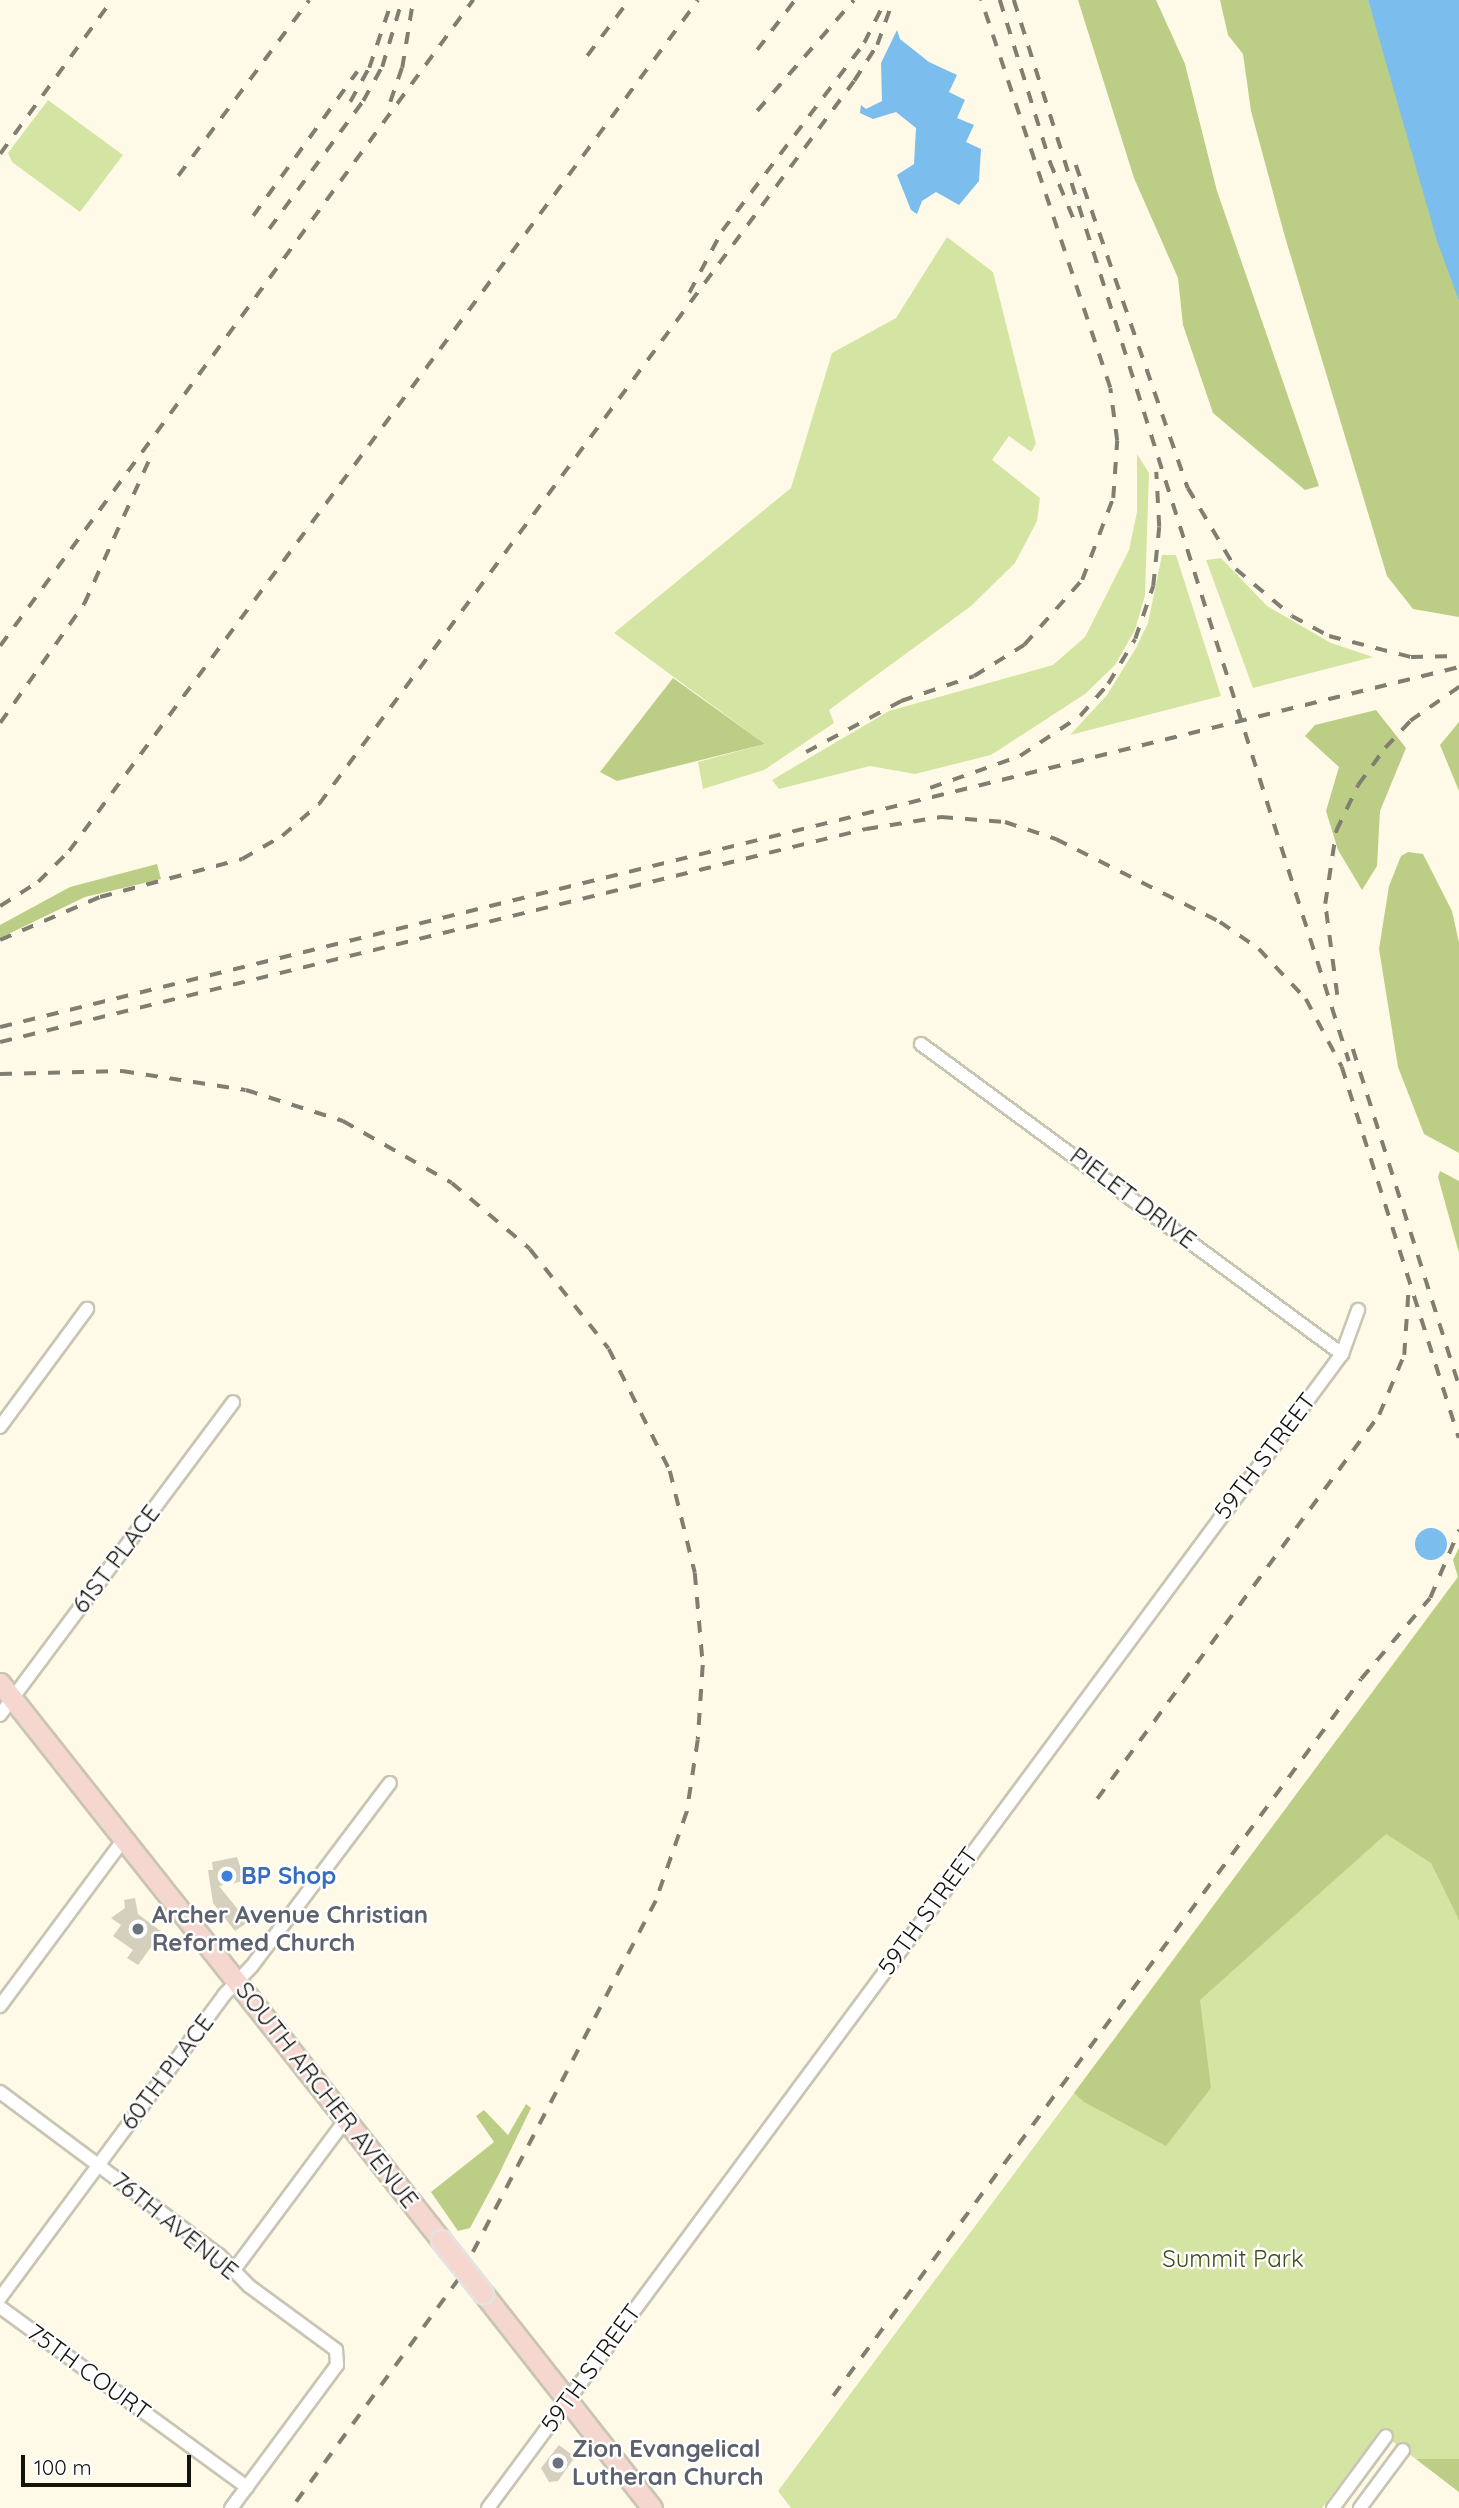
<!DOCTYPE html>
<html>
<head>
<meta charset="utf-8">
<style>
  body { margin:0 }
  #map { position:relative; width:1459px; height:2508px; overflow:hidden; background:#fefae7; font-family:Quicksand,sans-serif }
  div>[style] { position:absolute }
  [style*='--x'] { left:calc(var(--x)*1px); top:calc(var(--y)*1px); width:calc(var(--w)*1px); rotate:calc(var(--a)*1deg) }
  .green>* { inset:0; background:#d4e5a3 }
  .forest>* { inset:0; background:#bcce86 }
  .water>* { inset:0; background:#7bbdec }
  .round { border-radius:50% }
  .building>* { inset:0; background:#d4d0bd }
  .roads { filter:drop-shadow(2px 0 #c9c5b3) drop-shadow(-2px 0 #c9c5b3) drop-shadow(0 2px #c9c5b3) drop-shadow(0 -2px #c9c5b3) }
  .street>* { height:12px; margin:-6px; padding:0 6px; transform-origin:6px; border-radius:6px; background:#fff }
  .primary>* { height:19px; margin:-9.5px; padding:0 9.5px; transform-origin:9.5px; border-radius:9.5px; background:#f6d7cf }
  .rail>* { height:3.5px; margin-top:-1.75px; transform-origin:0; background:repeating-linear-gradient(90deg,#807e71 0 12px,transparent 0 24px) }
  .bridges { filter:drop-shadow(2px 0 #e3e3e2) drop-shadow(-2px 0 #e3e3e2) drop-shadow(0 2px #e3e3e2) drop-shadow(0 -2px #e3e3e2) }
  .primary-bridge>* { height:19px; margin:-9.5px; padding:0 9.5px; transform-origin:9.5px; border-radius:9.5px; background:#f6d7cf }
  .dots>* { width:19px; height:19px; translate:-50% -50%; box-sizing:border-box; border:4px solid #fff; border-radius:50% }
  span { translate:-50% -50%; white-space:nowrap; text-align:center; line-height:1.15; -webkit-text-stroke:5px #fff; paint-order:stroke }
  .street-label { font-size:24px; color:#13120b }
  .shop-label { font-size:24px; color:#366cbe; font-weight:700 }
  .left { translate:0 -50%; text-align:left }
  .worship-label { font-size:24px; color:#5b616d; font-weight:700 }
  .park-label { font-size:24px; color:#434e1a }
  .scale { position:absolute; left:21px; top:2455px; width:170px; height:32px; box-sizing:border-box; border:4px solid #13120b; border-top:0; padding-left:9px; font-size:21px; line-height:24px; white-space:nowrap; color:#13120b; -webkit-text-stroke:5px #fff; paint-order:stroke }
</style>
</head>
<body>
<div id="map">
  <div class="green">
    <i style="clip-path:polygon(48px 100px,123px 155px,80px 212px,12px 162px,8px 153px)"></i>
    <i style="clip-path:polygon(947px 237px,993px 272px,1036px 444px,1031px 452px,1009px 436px,992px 460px,1040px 498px,1037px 521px,1015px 563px,971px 606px,829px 710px,834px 723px,764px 770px,703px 789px,698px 762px,765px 744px,614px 633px,791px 488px,832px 353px,896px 318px)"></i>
    <i style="clip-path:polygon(1137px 454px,1149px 473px,1145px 595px,1135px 630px,1115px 665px,1085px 694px,991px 755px,915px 774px,870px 766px,779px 789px,772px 780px,889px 711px,1053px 665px,1085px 637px,1129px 550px,1137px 512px)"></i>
    <i style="clip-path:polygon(1162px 555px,1176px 555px,1221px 696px,1070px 735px,1107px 695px,1136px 648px,1148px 623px)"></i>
    <i style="clip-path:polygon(1221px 558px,1267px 606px,1331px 643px,1373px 657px,1253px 688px,1206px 560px)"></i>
    <i style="clip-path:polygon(1459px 1548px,1459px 2492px,1379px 2431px,1322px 2508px,791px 2508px,778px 2491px,1458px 1577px,1453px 1560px)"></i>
  </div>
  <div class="forest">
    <i style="clip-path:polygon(1078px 0,1156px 0,1185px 64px,1217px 191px,1319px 486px,1305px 490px,1213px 413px,1183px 325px,1178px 278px,1134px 178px)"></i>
    <i style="clip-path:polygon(1220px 0,1368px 0,1459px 301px,1459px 617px,1413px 609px,1387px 576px,1285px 237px,1251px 111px,1243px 54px,1228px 35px)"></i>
    <i style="clip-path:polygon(673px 678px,765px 744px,617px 781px,600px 772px)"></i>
    <i style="clip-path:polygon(1376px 710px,1406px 748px,1380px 811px,1377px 866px,1362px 890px,1338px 850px,1326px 811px,1339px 767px,1305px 736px,1315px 725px)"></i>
    <i style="clip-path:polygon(1459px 722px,1459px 791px,1440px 745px)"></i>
    <i style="clip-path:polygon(1408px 852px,1423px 854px,1452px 911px,1459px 943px,1459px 1153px,1424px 1134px,1398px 1067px,1379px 949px,1389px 886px,1401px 856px)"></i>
    <i style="clip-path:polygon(157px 864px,161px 879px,85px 897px,0 938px,0 925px,70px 887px)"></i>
    <i style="clip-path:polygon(1440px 1171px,1459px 1181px,1459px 1253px,1438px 1177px)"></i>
    <i style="clip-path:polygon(1459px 1548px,1459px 1920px,1431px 1863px,1386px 1834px,1200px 2000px,1211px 2088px,1166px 2146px,1084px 2102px,1074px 2093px,1458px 1577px,1453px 1560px)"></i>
    <i style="clip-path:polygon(526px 2104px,531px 2108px,498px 2176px,470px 2228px,458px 2231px,431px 2192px,494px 2142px,476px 2116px,484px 2110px,508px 2135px)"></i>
    <i style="clip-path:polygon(1416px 2459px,1459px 2459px,1459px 2492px)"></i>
  </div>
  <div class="water">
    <i style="clip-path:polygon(1368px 0,1459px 0,1459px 301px,1437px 241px)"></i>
    <i style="clip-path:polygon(897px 30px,900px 39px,929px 62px,957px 75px,949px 92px,965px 100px,957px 118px,974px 125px,966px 142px,981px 149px,979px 181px,959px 205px,936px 192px,922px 201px,917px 214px,911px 210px,897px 175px,914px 164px,916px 128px,896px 112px,873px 119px,860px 113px,861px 105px,866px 109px,882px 101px,881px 63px)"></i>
    <i class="round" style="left:1415px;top:1528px;width:32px;height:32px"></i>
  </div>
  <div class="building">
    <i style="clip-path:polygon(237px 1857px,245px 1881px,219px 1886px,248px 1922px,235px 1931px,213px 1903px,208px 1870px,213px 1870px,212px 1862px)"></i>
    <i style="clip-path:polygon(135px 1898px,138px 1914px,162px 1932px,138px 1965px,127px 1958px,133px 1950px,113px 1936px,121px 1925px,111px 1918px,125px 1908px,124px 1900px)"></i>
    <i style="clip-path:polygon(559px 2445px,575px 2457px,558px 2481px,549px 2482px,541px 2468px)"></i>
  </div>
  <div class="roads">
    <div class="street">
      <i style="--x:921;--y:1044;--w:523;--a:36.37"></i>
      <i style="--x:0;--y:1427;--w:147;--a:-53.6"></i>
      <i style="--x:0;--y:1715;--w:390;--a:-53.3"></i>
      <i style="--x:0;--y:2006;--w:204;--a:-53.4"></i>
      <i style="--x:0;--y:2092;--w:273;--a:36.7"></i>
      <i style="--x:219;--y:2255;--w:43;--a:45.9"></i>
      <i style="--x:249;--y:2286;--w:108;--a:36.3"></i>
      <i style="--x:336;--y:2350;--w:15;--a:86"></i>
      <i style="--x:337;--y:2365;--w:178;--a:126.5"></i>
      <i style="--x:234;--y:2270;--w:188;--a:-53.4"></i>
      <i style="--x:0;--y:2298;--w:377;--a:-53.5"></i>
      <i style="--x:224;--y:1995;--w:40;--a:-46"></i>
      <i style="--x:252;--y:1966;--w:229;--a:-53"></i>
      <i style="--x:0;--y:2307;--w:306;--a:36.1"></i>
      <i style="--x:488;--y:2508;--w:1436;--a:-53.5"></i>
      <i style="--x:1342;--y:1354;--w:47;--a:-70"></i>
      <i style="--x:1333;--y:2508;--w:89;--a:-53.6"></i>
      <i style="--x:1360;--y:2508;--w:72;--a:-53.4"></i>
    </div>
    <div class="primary">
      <i style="--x:0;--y:1683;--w:710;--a:51.63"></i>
      <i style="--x:483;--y:2293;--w:273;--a:51.8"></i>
    </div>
  </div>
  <div class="rail">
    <i style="--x:1000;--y:0;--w:170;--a:72.8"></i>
    <i style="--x:1050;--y:162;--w:70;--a:67.4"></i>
    <i style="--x:1014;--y:0;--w:1113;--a:72.48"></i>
    <i style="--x:757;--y:50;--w:63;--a:-52.8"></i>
    <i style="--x:587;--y:56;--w:70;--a:-53.1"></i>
    <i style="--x:350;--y:102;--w:39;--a:-61"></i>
    <i style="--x:369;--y:68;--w:72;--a:-71.3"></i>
    <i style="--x:390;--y:102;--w:36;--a:-71"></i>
    <i style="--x:402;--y:68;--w:69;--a:-80.8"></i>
    <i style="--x:757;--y:111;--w:147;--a:-48.9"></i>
    <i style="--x:0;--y:154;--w:190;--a:-54"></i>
    <i style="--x:1076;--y:165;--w:342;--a:70.9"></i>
    <i style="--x:1188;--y:488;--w:94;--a:59.3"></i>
    <i style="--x:1236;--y:569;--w:73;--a:40"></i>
    <i style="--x:1292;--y:616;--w:42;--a:28.4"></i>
    <i style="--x:1329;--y:636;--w:85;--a:14.4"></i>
    <i style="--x:1411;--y:657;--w:48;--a:-1.2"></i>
    <i style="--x:178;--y:176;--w:219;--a:-53.3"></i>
    <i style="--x:253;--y:216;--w:178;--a:-54.2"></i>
    <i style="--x:269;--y:229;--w:159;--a:-53.7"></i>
    <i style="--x:363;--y:101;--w:39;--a:-61"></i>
    <i style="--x:382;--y:67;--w:70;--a:-73.4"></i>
    <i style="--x:689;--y:293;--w:70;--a:-62"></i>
    <i style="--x:722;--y:231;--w:236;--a:-52.9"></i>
    <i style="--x:864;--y:43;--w:40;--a:-63.4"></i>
    <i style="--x:0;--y:646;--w:801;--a:-53.79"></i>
    <i style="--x:0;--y:723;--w:146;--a:-54.8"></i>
    <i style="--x:84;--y:604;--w:168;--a:-65.7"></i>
    <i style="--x:806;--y:752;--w:108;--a:-28.2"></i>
    <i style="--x:901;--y:701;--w:77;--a:-18.9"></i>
    <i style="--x:974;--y:676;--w:59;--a:-31.8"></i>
    <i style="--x:1024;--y:645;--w:87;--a:-48.3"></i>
    <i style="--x:1082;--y:580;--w:88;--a:-69.3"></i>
    <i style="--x:1113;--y:498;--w:57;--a:-86"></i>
    <i style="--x:1117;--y:441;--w:53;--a:-97.5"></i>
    <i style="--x:1110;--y:388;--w:409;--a:-108.4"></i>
    <i style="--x:930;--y:788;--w:96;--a:-19.6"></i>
    <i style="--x:1020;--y:756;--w:72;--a:-33.7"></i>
    <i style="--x:1080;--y:716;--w:43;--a:-48.8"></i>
    <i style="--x:1108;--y:684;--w:52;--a:-59"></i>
    <i style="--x:1135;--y:639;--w:56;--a:-71.2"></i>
    <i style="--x:1153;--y:586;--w:59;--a:-84.2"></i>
    <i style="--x:1159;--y:527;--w:55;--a:-93.1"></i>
    <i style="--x:0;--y:906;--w:45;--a:-32.3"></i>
    <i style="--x:38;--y:882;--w:44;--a:-45"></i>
    <i style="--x:69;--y:851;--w:1058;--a:-53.53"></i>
    <i style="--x:0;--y:940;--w:109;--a:-23.3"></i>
    <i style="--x:100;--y:897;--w:147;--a:-15"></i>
    <i style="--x:242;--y:859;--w:46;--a:-29.9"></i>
    <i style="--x:282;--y:836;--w:49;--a:-40.9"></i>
    <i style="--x:319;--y:804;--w:899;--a:-53.5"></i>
    <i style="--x:854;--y:81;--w:43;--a:-57.4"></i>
    <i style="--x:877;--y:45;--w:48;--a:-70.4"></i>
    <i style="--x:1337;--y:995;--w:92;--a:-97.5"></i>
    <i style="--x:1325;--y:904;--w:74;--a:-81.4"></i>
    <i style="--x:1336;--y:831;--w:51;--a:-64.4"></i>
    <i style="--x:1358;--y:785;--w:46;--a:-53.9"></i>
    <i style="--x:1385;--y:748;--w:37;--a:-47"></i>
    <i style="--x:1410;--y:721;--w:60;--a:-34.8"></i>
    <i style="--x:0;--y:1027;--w:1503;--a:-13.86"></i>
    <i style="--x:0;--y:1042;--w:892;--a:-13.82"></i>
    <i style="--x:866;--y:829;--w:76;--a:-9.1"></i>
    <i style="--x:941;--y:817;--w:64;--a:4.5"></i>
    <i style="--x:1005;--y:822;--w:54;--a:18.4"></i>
    <i style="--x:1056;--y:839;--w:184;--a:26.8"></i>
    <i style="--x:1220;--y:922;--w:47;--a:34.7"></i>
    <i style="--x:1259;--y:949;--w:69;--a:46.8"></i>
    <i style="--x:1306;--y:999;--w:77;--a:62.1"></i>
    <i style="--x:1342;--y:1067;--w:389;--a:72.5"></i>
    <i style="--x:1353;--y:1049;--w:353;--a:72.5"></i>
    <i style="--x:0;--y:1074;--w:122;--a:-1.4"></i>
    <i style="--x:122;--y:1071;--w:125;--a:8.7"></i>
    <i style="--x:246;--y:1090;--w:102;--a:17.7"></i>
    <i style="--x:343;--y:1121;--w:125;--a:29.6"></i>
    <i style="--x:452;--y:1183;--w:102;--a:40.2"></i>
    <i style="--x:530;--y:1249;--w:127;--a:51.7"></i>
    <i style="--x:609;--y:1349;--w:136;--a:63.4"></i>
    <i style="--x:670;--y:1471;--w:105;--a:76.2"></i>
    <i style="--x:695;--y:1573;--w:92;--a:85"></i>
    <i style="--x:703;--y:1665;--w:75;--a:93.8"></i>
    <i style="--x:698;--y:1740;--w:73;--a:98.7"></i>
    <i style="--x:687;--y:1812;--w:94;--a:109.2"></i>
    <i style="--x:656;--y:1901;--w:426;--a:117.5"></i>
    <i style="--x:459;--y:2279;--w:283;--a:126.1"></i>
    <i style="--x:1097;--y:1799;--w:476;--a:-53.7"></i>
    <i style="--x:1379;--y:1415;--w:65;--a:-67.4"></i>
    <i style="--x:1404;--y:1355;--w:60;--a:-86.2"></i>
    <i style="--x:833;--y:2396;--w:890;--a:-53.63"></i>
    <i style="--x:1361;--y:1679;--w:106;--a:-49.6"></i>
    <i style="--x:1430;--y:1598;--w:74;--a:-66.9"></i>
  </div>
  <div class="bridges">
    <div class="primary-bridge">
      <i style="--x:441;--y:2240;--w:68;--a:51.6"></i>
    </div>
  </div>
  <div class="dots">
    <i style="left:227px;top:1876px;background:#3f7fe0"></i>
    <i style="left:138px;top:1929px;background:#6b7280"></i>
    <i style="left:558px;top:2463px;background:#6b7280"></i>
  </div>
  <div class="street-label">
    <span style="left:1133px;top:1198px;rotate:37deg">PIELET DRIVE</span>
    <span style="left:1265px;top:1456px;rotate:-53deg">59TH STREET</span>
    <span style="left:116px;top:1559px;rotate:-53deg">61ST PLACE</span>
    <span style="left:928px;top:1911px;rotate:-54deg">59TH STREET</span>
    <span style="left:167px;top:2072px;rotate:-53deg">60TH PLACE</span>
    <span style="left:327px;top:2095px;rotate:52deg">SOUTH ARCHER AVENUE</span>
    <span style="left:175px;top:2226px;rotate:39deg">76TH AVENUE</span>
    <span style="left:591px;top:2368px;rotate:-54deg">59TH STREET</span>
    <span style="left:89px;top:2372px;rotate:36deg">75TH COURT</span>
  </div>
  <div class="shop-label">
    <span class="left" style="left:241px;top:1876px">BP Shop</span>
  </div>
  <div class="worship-label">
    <span class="left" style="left:152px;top:1929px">Archer Avenue Christian<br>Reformed Church</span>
    <span class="left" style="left:572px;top:2463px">Zion Evangelical<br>Lutheran Church</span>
  </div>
  <div class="park-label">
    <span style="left:1233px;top:2259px">Summit Park</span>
  </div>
  <div class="scale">100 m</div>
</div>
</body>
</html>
